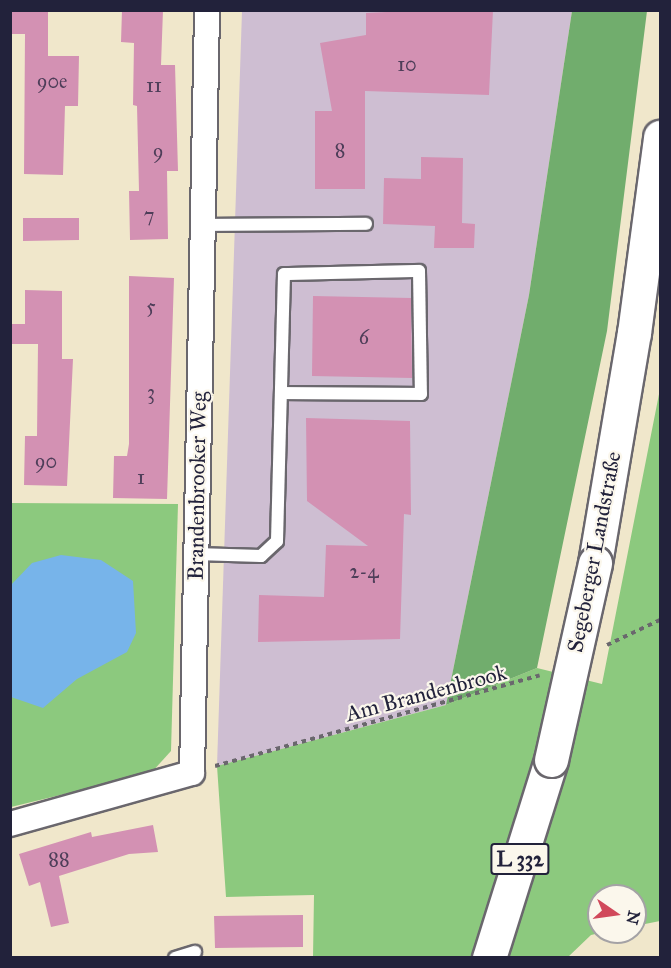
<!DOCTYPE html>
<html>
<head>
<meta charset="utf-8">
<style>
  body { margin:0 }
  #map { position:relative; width:671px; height:968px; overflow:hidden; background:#f0e7cb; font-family:"IM FELL Great Primer",serif }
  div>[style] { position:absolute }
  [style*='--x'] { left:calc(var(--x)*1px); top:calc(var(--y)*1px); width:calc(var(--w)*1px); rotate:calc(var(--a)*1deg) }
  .industrial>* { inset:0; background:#cebed2 }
  .green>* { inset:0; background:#8cc97e }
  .forest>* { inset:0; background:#71ad6d }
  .water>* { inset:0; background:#77b4ea }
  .building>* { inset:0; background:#d391b3 }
  .path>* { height:4px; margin-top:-2px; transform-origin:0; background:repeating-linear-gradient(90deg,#6a676d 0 4.5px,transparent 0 9px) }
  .roads { filter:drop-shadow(2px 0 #6a676d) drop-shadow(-2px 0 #6a676d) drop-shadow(0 2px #6a676d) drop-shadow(0 -2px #6a676d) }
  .lane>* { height:12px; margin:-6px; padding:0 6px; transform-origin:6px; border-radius:6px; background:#fff }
  .street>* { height:24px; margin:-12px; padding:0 12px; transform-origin:12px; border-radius:12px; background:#fff }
  .primary>* { height:33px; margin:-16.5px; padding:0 16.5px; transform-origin:16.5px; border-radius:16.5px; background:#fff }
  .bridges { filter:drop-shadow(2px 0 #6a676d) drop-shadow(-2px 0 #6a676d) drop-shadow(0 2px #6a676d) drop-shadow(0 -2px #6a676d) }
  .primary-bridge>* { height:33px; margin:-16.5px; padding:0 16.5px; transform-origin:16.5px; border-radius:16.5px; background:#fff }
  span { translate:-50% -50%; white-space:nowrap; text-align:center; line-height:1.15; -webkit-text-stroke:4.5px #fbf7ec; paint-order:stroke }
  .number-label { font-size:20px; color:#4e3e59 }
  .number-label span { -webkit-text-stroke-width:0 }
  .shield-label span { padding:2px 4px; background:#fbf7ec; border:2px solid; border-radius:4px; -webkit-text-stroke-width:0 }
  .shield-label { font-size:21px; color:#22223b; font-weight:700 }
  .street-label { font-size:22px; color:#22223b }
  .frame { position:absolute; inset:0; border:12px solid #22223b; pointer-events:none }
  .north { position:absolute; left:587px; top:884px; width:60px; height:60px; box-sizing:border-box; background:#fbf7ec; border:2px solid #a4a2a5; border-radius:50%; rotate:103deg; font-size:16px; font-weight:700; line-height:24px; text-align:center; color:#22223b }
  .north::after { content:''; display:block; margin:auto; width:21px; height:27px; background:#d1495b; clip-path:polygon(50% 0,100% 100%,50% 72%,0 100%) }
</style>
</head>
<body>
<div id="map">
  <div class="industrial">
    <i style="clip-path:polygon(242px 11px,572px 11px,529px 295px,446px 705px,217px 766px)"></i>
  </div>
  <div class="green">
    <i style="clip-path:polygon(660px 389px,660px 921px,635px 926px,635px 896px,599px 896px,599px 932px,604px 932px,591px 935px,568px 957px,313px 957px,314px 895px,226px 897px,217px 766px,446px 705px,537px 668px,602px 684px)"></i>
    <i style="clip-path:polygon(10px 503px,178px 504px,171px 751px,151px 773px,11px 807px)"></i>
  </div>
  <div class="forest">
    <i style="clip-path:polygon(572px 11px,647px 11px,607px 331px,537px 668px,446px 705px,529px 295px)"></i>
  </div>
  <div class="water">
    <i style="clip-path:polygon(61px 555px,101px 560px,133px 581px,136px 633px,127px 652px,77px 679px,43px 708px,11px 697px,11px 585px,32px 563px)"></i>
  </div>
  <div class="building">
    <i style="clip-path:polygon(10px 10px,48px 10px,48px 56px,79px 56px,78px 106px,65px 106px,63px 175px,24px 174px,25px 34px,10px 34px)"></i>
    <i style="clip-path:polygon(122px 10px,163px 10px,161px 65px,175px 65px,178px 171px,167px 171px,168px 239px,130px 240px,129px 191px,139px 191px,137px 106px,133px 105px,134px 43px,121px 42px)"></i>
    <i style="clip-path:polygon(427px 10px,493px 10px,489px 95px,365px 91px,365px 189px,315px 189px,315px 111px,332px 111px,320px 43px,366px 35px,366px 13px)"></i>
    <i style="clip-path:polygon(421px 157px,463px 158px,462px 223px,475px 224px,474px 248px,434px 248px,435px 226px,383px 224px,384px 178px,421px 179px)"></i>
    <i style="clip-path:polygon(23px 218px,79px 218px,79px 240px,23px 241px)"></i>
    <i style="clip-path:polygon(129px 276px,174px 278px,167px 499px,113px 498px,114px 456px,127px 456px,129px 444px)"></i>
    <i style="clip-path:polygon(25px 290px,62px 291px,62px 359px,73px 359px,67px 486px,24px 485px,25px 436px,37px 436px,38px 344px,10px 344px,10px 324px,25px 324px)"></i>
    <i style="clip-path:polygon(313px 296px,411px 298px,412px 378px,312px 376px)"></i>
    <i style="clip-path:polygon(306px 418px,410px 421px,411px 515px,404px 514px,400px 639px,258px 642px,259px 595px,324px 597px,326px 545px,368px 546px,307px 501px)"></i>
    <i style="clip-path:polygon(153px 825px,158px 852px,129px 854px,59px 876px,69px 923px,51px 927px,40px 882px,29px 886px,19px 854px,91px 832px,92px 837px)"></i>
    <i style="clip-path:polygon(303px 915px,303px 947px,215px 948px,214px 916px)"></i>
  </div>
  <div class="path">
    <i style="--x:607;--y:645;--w:59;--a:-25.3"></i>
    <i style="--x:215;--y:766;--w:337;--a:-15.6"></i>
  </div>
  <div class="roads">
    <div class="lane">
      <i style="--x:203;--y:225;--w:163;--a:-0.4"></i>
      <i style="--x:196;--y:554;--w:65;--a:1.8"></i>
      <i style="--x:261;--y:556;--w:22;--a:-43"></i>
      <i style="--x:277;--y:541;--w:267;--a:-88.5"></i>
      <i style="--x:284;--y:274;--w:135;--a:-1.3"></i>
      <i style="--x:419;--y:271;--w:123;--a:89.1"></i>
      <i style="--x:421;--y:394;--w:139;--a:-179.6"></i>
      <i style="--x:175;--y:958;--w:21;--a:-17"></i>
    </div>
    <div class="street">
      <i style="--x:10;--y:824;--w:189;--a:-15.7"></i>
      <i style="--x:192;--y:773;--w:763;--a:-88.87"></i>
    </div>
    <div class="primary">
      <i style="--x:595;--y:563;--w:233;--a:-80.4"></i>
      <i style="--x:634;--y:333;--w:198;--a:-82.4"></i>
      <i style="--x:489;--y:958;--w:207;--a:-72.6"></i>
    </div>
  </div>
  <div class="bridges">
    <div class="primary-bridge">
      <i style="--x:551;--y:760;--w:202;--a:-77.4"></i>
    </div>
  </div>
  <div class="number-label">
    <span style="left:407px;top:64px">10</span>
    <span style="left:52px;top:81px">90e</span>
    <span style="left:154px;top:85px">11</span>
    <span style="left:340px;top:150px">8</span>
    <span style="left:158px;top:151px">9</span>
    <span style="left:149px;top:215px">7</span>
    <span style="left:151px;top:306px">5</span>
    <span style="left:364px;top:337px">6</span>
    <span style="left:151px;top:392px">3</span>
    <span style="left:46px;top:461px">90</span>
    <span style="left:141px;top:477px">1</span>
    <span style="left:364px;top:571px">2-4</span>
    <span style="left:59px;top:859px">88</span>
  </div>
  <div class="shield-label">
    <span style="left:520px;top:859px">L 332</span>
  </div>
  <div class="street-label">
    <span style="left:197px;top:486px;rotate:-89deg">Brandenbrooker Weg</span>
    <span style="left:594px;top:552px;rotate:-79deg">Segeberger Landstraße</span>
    <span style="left:426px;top:693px;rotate:-15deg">Am Brandenbrook</span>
  </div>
  <div class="frame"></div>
  <div class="north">N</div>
</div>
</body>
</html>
